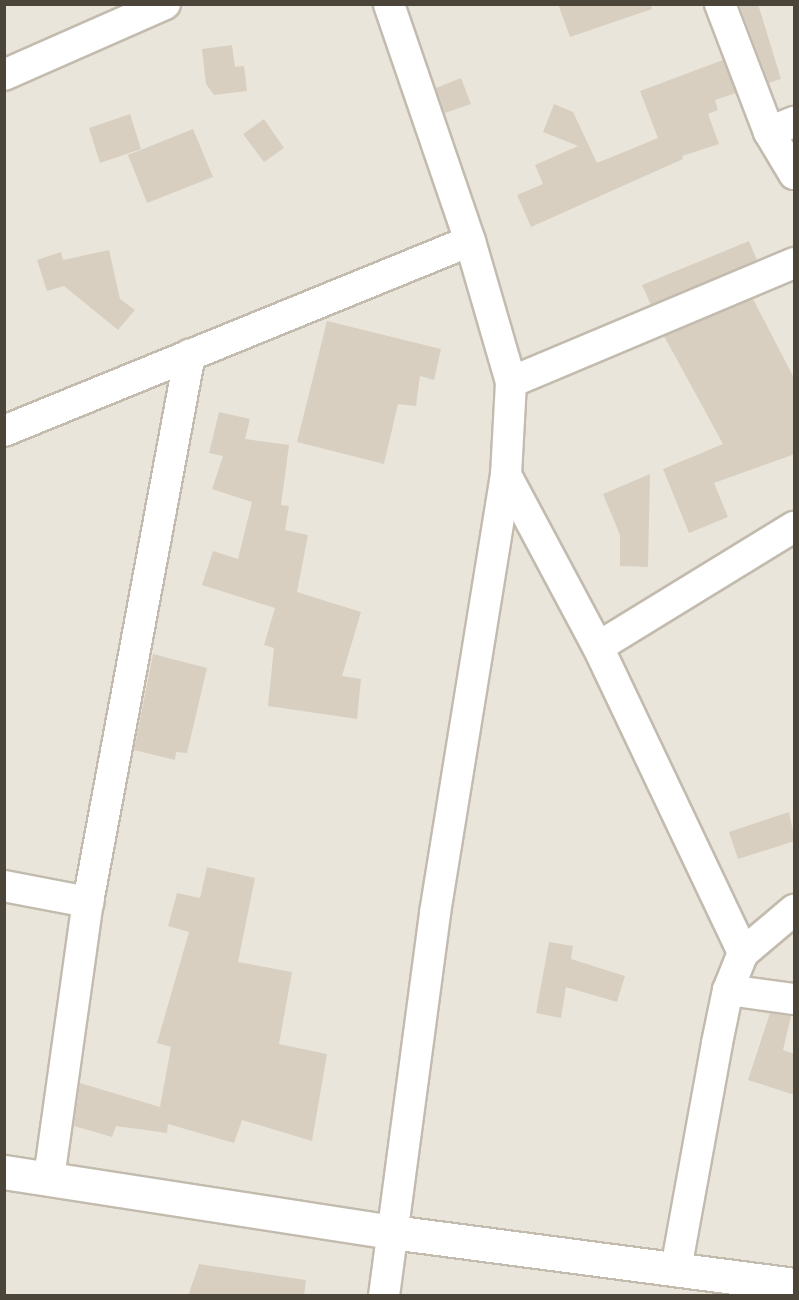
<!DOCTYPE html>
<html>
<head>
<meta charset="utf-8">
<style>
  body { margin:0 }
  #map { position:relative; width:799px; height:1300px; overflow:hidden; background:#f6f3ec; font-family:Helvetica,sans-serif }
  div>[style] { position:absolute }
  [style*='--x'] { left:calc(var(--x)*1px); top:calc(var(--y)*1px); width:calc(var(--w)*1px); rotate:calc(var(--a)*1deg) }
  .residential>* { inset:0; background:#eae5da }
  .building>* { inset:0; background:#d8cfc1 }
  .roads { filter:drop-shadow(2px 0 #c2bbae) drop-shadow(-2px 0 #c2bbae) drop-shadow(0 2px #c2bbae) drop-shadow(0 -2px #c2bbae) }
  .minor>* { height:30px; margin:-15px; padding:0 15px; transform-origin:15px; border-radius:15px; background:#fff }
  .tertiary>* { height:33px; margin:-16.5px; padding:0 16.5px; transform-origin:16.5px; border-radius:16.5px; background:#fff }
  span { translate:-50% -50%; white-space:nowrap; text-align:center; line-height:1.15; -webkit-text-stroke:4.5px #fff; paint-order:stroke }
  .frame { position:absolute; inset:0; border:6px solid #4b4439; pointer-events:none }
</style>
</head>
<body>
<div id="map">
  <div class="residential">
    <i style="clip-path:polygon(5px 5px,794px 5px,794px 1295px,5px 1295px)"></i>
  </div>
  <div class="building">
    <i style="clip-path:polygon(558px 4px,651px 4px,652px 9px,570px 37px)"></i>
    <i style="clip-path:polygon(739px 4px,758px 4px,781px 79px,769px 83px)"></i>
    <i style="clip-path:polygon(232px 45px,235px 67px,244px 66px,247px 91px,214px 95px,206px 84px,202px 49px)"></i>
    <i style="clip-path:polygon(723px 60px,736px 93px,715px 100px,718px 110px,708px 114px,719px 144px,682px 156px,683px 159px,531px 227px,517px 195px,543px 184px,535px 165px,578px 146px,543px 132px,554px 104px,573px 112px,597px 163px,658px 138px,640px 91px)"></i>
    <i style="clip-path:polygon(461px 78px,471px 104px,445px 113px,436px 88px)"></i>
    <i style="clip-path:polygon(130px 114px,141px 149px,100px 163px,89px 128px)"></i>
    <i style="clip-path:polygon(264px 119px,284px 148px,264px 162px,243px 134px)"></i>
    <i style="clip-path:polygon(193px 129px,213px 177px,147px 203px,128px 155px)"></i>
    <i style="clip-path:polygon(749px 241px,757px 260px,651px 305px,642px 285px)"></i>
    <i style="clip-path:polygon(109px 250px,120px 299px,135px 310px,118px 330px,64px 286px,47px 291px,37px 260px,61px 252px,63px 260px)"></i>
    <i style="clip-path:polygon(753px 299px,795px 380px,795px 454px,714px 483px,728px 517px,689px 533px,663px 469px,723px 444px,664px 336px)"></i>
    <i style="clip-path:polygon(327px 321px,441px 349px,434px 380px,420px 376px,416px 406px,398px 404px,384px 464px,297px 442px)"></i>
    <i style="clip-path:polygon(219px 412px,250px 419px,245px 439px,289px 445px,281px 505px,289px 506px,285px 530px,308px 535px,297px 592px,361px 612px,342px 676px,361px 679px,357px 719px,268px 706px,274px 648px,264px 645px,275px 608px,202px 585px,213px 551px,238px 559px,252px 502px,212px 489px,223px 456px,209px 453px)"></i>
    <i style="clip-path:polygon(650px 474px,648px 567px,620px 566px,620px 535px,603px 494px)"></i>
    <i style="clip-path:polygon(153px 654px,207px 668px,187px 753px,176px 752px,175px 760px,134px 750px)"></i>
    <i style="clip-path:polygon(789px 812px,795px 841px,738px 859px,729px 832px)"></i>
    <i style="clip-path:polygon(207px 867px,255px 878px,238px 962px,292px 972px,279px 1044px,327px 1054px,312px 1141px,242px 1120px,234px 1143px,168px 1124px,167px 1133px,116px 1126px,112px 1137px,74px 1126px,80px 1083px,160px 1107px,171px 1047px,157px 1043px,189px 932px,168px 926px,177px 893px,200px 898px)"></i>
    <i style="clip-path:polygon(549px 942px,573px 946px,571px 959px,625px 976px,617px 1002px,566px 987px,561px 1018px,536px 1013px)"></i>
    <i style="clip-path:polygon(770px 1013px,791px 1016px,783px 1050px,795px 1054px,795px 1095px,748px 1080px)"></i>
    <i style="clip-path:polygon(199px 1264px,306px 1280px,304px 1296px,188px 1296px)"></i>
  </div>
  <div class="roads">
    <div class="minor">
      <i style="--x:720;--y:4;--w:137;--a:69.1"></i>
      <i style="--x:769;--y:132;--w:49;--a:59.2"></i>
      <i style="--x:4;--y:75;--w:176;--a:-23.8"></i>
      <i style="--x:769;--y:132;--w:27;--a:-22"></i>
      <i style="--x:511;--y:382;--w:307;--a:-22.8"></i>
      <i style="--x:4;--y:431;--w:503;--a:-22.18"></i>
      <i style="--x:506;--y:475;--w:195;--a:61.9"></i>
      <i style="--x:598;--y:647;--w:339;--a:64.6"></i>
      <i style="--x:743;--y:953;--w:67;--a:-40.1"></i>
      <i style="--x:598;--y:647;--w:230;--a:-31.5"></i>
      <i style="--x:4;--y:886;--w:86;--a:10.8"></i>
      <i style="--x:728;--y:990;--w:67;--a:7.8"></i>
      <i style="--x:49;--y:1178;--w:279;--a:-82"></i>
      <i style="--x:88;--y:902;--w:557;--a:-79.46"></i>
      <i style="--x:676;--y:1269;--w:230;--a:-79.7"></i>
      <i style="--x:717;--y:1043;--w:54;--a:-78.3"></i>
      <i style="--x:728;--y:990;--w:40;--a:-68"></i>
      <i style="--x:384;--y:1296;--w:386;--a:-82.4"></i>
      <i style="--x:435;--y:913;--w:444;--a:-80.8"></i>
      <i style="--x:506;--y:475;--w:93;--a:-86.9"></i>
      <i style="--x:511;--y:382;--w:147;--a:-106.2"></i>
      <i style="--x:470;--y:241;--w:250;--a:-108.9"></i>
    </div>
    <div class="tertiary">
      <i style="--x:4;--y:1172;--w:393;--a:8.8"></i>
      <i style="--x:392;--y:1232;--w:405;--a:7.5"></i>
    </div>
  </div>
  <div class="frame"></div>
</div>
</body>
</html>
